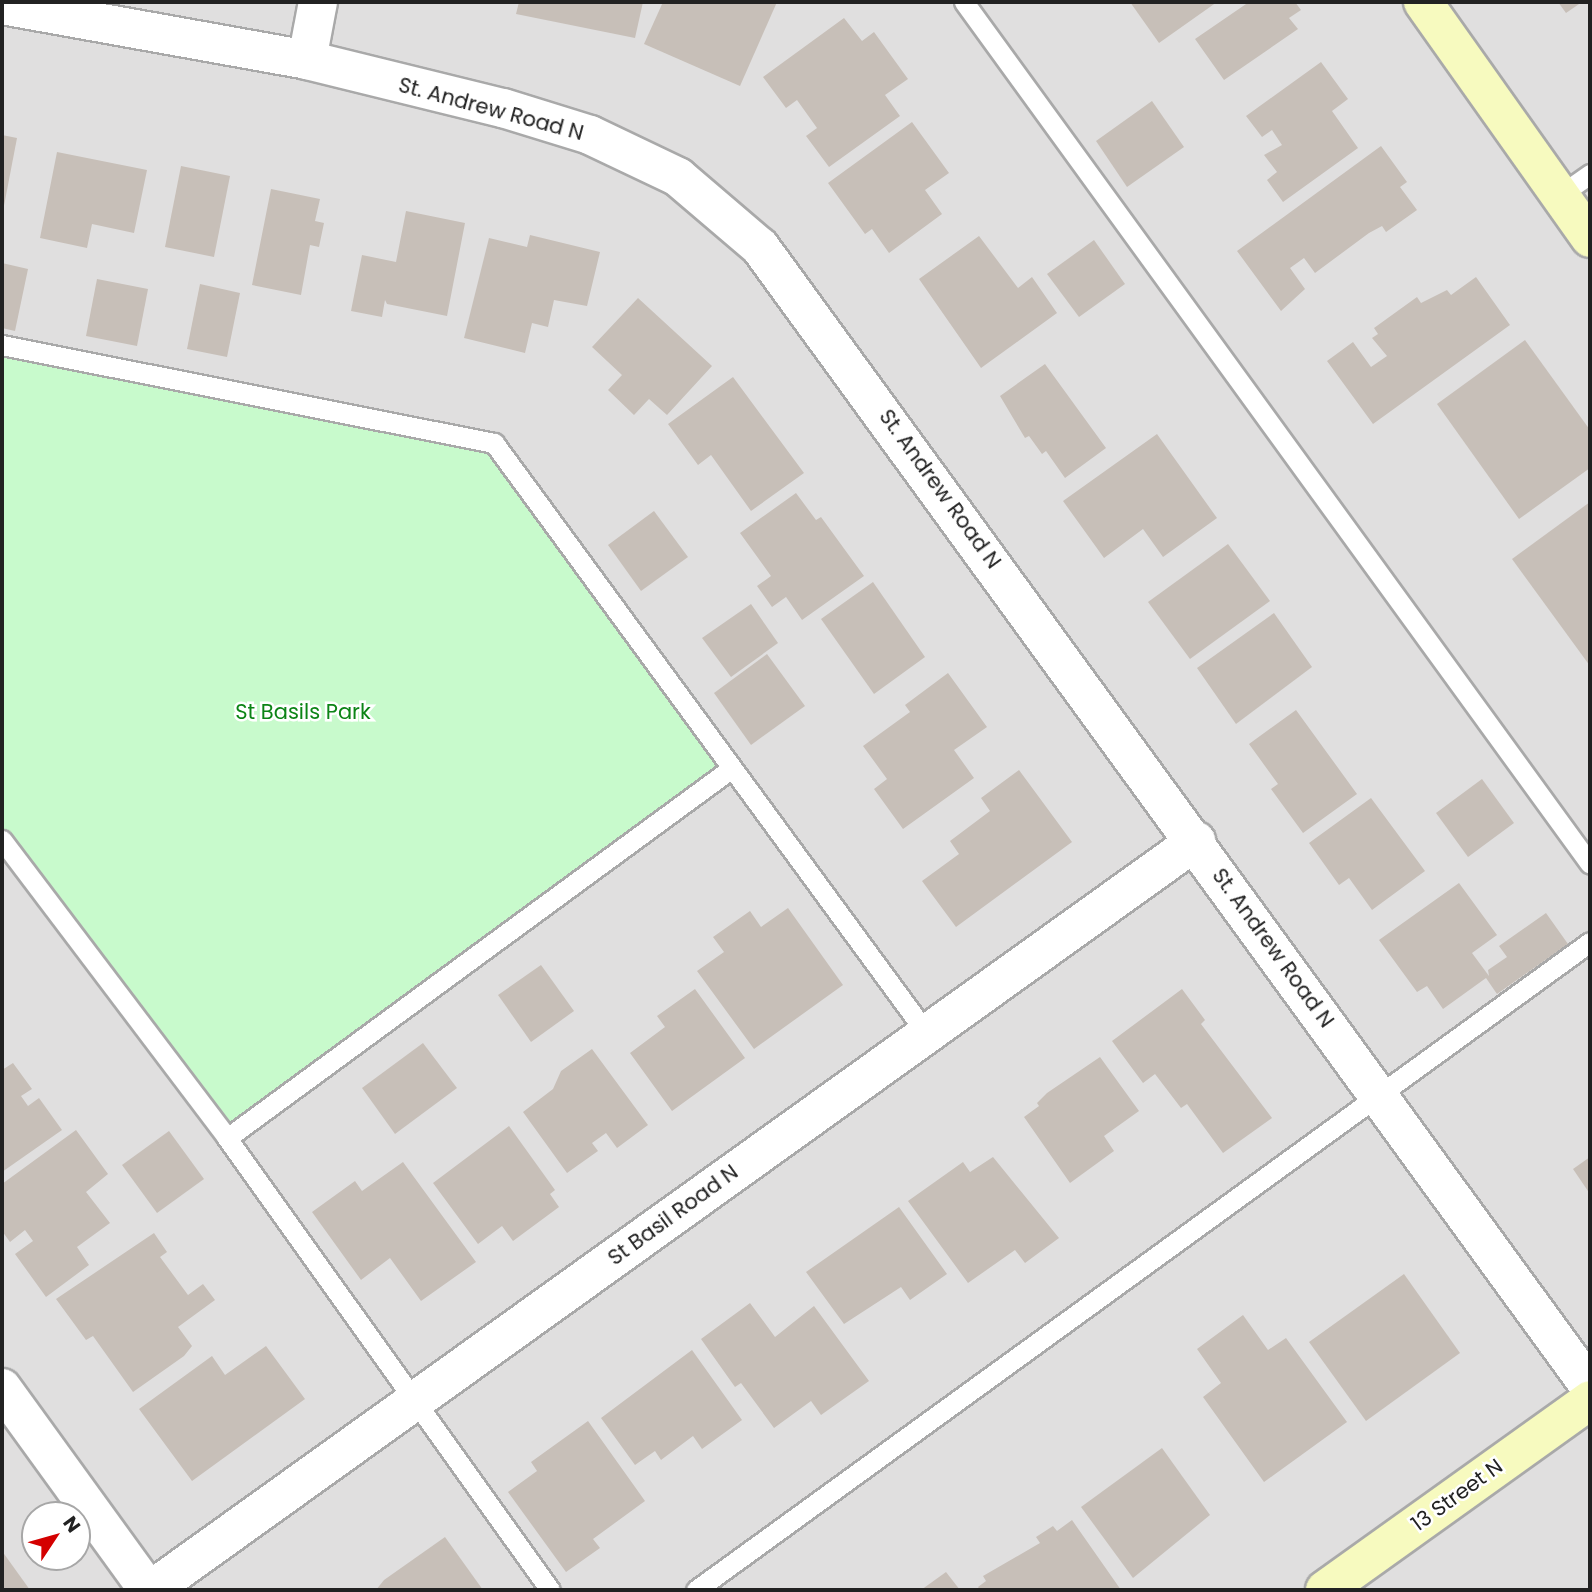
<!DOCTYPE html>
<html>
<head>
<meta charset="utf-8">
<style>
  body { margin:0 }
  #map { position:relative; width:1592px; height:1592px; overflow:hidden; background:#f2efe9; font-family:Poppins,sans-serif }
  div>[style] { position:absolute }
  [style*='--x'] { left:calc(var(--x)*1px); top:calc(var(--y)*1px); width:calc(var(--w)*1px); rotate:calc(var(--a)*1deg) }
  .residential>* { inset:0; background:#e0dfdf }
  .park>* { inset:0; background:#c8facc }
  .building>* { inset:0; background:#c7bfb8 }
  .roads { filter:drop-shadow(2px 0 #a9a9a9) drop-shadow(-2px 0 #a9a9a9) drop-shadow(0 2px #a9a9a9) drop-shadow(0 -2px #a9a9a9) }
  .lane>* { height:19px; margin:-9.5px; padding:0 9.5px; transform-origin:9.5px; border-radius:9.5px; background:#fff }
  .street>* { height:38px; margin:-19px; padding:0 19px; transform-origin:19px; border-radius:19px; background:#fff }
  .secondary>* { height:38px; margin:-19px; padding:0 19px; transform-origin:19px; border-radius:19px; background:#f7fabf }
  span { translate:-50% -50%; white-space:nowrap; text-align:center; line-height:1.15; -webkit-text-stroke:5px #fff; paint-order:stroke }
  .street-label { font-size:21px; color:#222 }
  .park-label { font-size:21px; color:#0c8416 }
  .frame { position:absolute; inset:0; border:4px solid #222; pointer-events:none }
  .north { position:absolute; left:21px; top:1501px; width:70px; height:70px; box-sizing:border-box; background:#fff; border:2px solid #a7a7a7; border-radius:50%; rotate:54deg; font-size:19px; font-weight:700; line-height:28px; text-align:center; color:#222 }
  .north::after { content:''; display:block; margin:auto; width:24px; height:32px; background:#d40000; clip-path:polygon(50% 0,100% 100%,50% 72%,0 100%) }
</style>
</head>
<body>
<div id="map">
  <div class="residential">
    <i style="clip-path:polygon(evenodd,2px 2px,1590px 2px,1590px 1590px,2px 1590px,2px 2px,35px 1515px,77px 1515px,77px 1557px,35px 1557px,35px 1515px)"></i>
  </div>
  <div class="park">
    <i style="clip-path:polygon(2px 345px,494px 443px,732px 768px,227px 1138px,2px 840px)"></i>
  </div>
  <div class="building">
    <i style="clip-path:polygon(519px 2px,643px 2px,635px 38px,516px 14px)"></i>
    <i style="clip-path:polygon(663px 2px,777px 2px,740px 86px,644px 44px)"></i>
    <i style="clip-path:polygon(1130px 2px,1217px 2px,1159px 43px)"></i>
    <i style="clip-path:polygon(1249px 2px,1295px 2px,1301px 10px,1289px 18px,1298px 29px,1224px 80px,1195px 39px)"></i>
    <i style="clip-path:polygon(1558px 2px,1582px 2px,1566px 13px)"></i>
    <i style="clip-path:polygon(844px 18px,862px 41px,874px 32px,908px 79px,885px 95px,900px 116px,829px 167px,806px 136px,817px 128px,797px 100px,786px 108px,763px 77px)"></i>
    <i style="clip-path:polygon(1321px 62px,1348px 99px,1332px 111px,1358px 148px,1283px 202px,1267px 180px,1277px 172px,1264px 155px,1282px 145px,1272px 130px,1262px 137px,1246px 116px)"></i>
    <i style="clip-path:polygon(1152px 101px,1184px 147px,1127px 187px,1096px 141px)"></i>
    <i style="clip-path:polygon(912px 122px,949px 173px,925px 190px,942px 214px,889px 253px,872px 229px,865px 234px,828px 183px)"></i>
    <i style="clip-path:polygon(2px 135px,17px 138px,3px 211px,2px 211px)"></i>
    <i style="clip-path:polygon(1381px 146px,1407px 182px,1400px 187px,1417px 210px,1386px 232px,1382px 226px,1369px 233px,1315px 273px,1304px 258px,1290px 268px,1305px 289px,1281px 311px,1237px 251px)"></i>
    <i style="clip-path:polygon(57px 152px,147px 170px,134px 233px,92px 224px,87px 248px,40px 238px)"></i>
    <i style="clip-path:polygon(181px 166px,230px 176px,214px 257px,165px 247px)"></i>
    <i style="clip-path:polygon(271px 189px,320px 199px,315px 221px,324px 223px,319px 247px,310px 245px,301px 295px,252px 285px)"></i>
    <i style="clip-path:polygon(406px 211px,465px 223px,447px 316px,387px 304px,385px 300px,382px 317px,351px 311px,362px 255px,396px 262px)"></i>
    <i style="clip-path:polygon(530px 235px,600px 252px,587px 306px,554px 300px,548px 327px,532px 323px,525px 353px,464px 338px,489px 238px,527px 247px)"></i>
    <i style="clip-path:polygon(979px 236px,1018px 288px,1032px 277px,1057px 313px,981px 368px,919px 279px)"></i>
    <i style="clip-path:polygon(1094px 240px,1125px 284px,1079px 317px,1047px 274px)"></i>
    <i style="clip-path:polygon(2px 263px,28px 269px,15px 331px,2px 328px)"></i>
    <i style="clip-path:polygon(1476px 277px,1510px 325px,1373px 424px,1327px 361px,1353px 342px,1371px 367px,1387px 356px,1372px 338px,1378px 334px,1374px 328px,1417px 297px,1421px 303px,1447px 290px,1451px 295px)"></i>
    <i style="clip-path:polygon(97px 279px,148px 289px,137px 346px,86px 336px)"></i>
    <i style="clip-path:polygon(200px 284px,240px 293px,227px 357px,187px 349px)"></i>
    <i style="clip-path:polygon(638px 298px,712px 366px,667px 415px,649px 399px,634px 415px,608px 390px,622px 375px,592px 347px)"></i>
    <i style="clip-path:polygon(1525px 340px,1590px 430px,1590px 468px,1519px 519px,1437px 404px)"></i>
    <i style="clip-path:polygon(1045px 364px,1106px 448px,1065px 478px,1046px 451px,1042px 454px,1029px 436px,1025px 438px,1000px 396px)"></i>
    <i style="clip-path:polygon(733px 377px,804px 473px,751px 511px,711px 455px,698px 465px,668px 424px)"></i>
    <i style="clip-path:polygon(1157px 434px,1217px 518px,1163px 557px,1143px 529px,1104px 558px,1063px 501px)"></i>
    <i style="clip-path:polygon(796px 493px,816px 520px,821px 517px,864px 576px,802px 620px,786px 597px,772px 607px,757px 586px,771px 576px,740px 533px)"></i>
    <i style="clip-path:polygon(1590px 502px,1590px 666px,1512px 559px)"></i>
    <i style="clip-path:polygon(654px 511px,688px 557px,641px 591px,608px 545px)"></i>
    <i style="clip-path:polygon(1228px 544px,1270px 601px,1190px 659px,1148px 602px)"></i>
    <i style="clip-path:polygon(873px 582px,925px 657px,874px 694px,821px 619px)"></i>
    <i style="clip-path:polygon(751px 604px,778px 643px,731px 677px,702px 638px)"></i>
    <i style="clip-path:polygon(1274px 613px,1312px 667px,1236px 724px,1197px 668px)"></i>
    <i style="clip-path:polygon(767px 654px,805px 706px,751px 745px,714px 693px)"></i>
    <i style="clip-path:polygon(948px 673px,987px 727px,954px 750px,974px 778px,903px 829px,874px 789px,887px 779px,863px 746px,910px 712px,905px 705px)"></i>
    <i style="clip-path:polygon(1296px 710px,1357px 794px,1303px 833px,1271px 789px,1278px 784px,1249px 744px)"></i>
    <i style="clip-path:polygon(1019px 770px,1072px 842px,956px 927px,922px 881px,959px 854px,950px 841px,990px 811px,981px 798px)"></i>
    <i style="clip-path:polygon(1482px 779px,1514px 823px,1468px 857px,1436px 813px)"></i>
    <i style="clip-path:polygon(1371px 798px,1425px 871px,1372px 910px,1349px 878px,1339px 885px,1309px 843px)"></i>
    <i style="clip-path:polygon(1459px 883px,1497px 935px,1472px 953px,1489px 976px,1488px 970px,1507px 957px,1499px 946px,1546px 913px,1568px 944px,1497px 994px,1486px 978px,1443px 1009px,1427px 986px,1417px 992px,1379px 940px)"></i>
    <i style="clip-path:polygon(788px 908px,843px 985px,754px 1049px,697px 971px,724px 952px,713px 937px,750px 911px,761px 927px)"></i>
    <i style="clip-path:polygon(541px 965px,574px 1011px,531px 1042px,498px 995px)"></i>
    <i style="clip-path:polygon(695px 989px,745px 1058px,672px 1111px,630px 1053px,665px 1027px,657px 1016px)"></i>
    <i style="clip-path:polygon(1182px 989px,1205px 1020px,1201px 1024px,1272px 1118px,1223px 1153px,1187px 1104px,1181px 1108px,1155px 1074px,1143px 1083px,1112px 1041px)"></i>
    <i style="clip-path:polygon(423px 1043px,457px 1088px,395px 1134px,362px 1088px)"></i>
    <i style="clip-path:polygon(592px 1049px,648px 1125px,617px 1148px,606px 1133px,592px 1143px,598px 1151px,567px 1173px,523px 1112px,553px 1089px,561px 1071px)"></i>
    <i style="clip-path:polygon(1100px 1057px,1139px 1111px,1104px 1136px,1114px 1151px,1070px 1183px,1024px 1117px,1039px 1106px,1037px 1103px,1047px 1093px)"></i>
    <i style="clip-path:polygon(13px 1063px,32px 1089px,21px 1096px,28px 1106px,39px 1098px,62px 1130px,2px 1172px,2px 1070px)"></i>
    <i style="clip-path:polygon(509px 1126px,555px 1190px,550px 1194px,559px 1207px,513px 1241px,502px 1226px,478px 1244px,433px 1183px)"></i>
    <i style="clip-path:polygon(76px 1130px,108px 1174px,86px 1192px,110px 1223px,77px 1247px,89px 1265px,46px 1297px,15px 1254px,33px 1241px,25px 1230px,10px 1242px,2px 1231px,2px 1184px)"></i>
    <i style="clip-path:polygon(169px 1131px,204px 1179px,157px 1213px,122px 1165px)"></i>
    <i style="clip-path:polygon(993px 1157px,1059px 1238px,1025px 1263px,1015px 1250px,968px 1283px,908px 1201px,963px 1162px,970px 1172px)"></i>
    <i style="clip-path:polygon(1590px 1157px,1590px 1194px,1573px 1169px)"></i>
    <i style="clip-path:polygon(403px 1162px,476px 1262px,421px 1301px,390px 1258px,361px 1280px,312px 1212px,355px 1181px,362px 1191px)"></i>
    <i style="clip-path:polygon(899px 1207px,947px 1274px,910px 1300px,901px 1287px,844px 1324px,806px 1272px)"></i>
    <i style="clip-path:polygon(154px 1233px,167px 1252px,160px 1257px,188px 1295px,203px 1284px,215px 1300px,178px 1327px,192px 1346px,184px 1356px,133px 1392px,93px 1336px,86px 1340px,56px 1299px)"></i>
    <i style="clip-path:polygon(1404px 1274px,1460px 1353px,1366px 1421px,1309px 1342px)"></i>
    <i style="clip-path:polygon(750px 1303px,775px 1337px,814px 1306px,869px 1381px,821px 1415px,811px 1401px,774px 1428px,741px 1383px,735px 1387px,701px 1339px)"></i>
    <i style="clip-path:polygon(1243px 1315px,1268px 1350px,1286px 1338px,1347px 1422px,1264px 1482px,1203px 1397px,1221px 1383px,1197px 1349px)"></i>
    <i style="clip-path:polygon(266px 1346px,305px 1399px,192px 1481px,139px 1409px,212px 1356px,225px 1375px)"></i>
    <i style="clip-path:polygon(692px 1350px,742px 1420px,702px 1449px,693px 1436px,661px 1460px,655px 1451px,635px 1465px,601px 1418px)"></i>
    <i style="clip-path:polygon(588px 1421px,645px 1501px,593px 1539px,600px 1548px,566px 1572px,508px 1492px,537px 1471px,531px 1462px)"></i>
    <i style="clip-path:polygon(1162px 1448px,1210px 1515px,1133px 1578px,1081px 1507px)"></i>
    <i style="clip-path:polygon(1072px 1520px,1121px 1590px,980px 1590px,978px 1587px,986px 1581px,983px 1576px,1040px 1543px,1036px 1537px,1053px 1526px,1057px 1531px)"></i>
    <i style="clip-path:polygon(445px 1537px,483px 1590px,376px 1590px,384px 1580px)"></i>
    <i style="clip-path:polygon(2px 1551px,30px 1590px,2px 1590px)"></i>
    <i style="clip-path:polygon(946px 1572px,960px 1590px,921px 1590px)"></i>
  </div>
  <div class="roads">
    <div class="lane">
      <i style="--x:964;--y:2;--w:1065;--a:54.01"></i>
      <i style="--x:1560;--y:195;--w:37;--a:-35"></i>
      <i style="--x:2;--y:345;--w:502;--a:11.27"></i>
      <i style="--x:494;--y:443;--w:733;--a:53.77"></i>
      <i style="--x:2;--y:840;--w:373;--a:52.9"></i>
      <i style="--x:550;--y:1590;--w:556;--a:-125.55"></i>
      <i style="--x:227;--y:1138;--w:626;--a:-36.23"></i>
      <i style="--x:696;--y:1590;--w:1104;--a:-35.94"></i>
    </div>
    <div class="street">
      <i style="--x:2;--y:5;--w:310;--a:10.2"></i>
      <i style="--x:307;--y:60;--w:202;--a:13.8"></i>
      <i style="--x:503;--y:108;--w:91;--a:17.2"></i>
      <i style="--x:590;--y:135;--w:98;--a:25.5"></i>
      <i style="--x:678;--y:177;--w:108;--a:40.5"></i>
      <i style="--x:760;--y:247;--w:1410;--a:53.94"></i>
      <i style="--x:307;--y:60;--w:59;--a:-79.3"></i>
      <i style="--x:2;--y:1388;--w:249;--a:54.1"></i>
      <i style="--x:151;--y:1590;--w:1286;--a:-35.63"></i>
    </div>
    <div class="secondary">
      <i style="--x:1423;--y:2;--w:289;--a:54.7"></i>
      <i style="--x:1325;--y:1590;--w:326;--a:-35.6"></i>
    </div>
  </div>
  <div class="street-label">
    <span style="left:491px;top:109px;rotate:15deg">St. Andrew Road N</span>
    <span style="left:940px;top:489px;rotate:54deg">St. Andrew Road N</span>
    <span style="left:1273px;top:948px;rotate:54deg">St. Andrew Road N</span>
    <span style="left:673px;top:1215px;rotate:-36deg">St Basil Road N</span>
    <span style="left:1457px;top:1495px;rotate:-36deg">13 Street N</span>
  </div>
  <div class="park-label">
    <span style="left:303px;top:712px">St Basils Park</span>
  </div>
  <div class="frame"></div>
  <div class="north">N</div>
</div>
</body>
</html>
